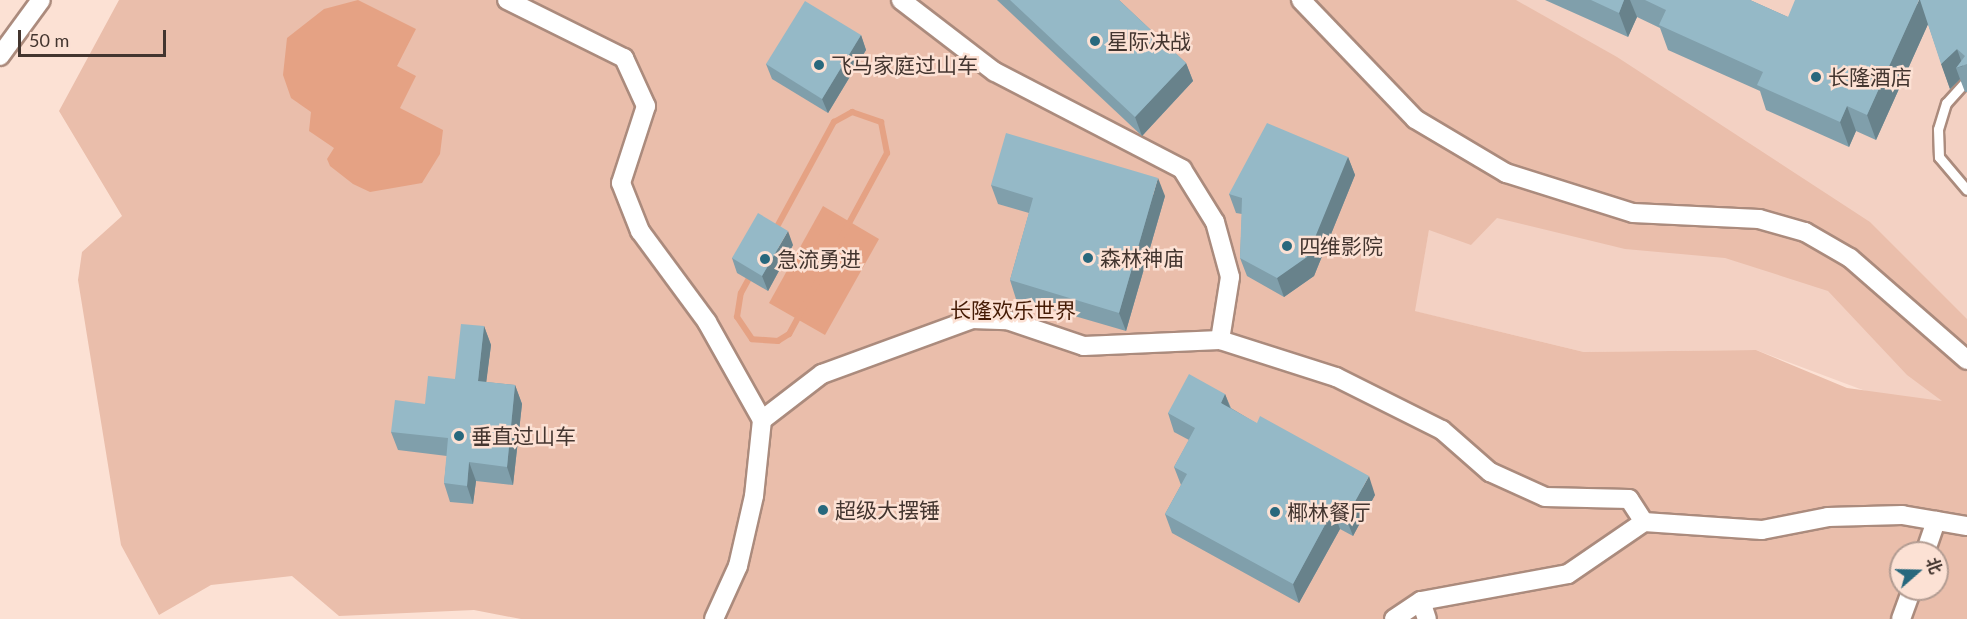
<!DOCTYPE html>
<html>
<head>
<meta charset="utf-8">
<style>
  body { margin:0 }
  #map { position:relative; width:1967px; height:619px; overflow:hidden; background:#fce1d4; font-family:Lato,"Noto Sans SC",sans-serif }
  div>[style] { position:absolute }
  [style*='--x'] { left:calc(var(--x)*1px); top:calc(var(--y)*1px); width:calc(var(--w)*1px); rotate:calc(var(--a)*1deg) }
  .built>* { inset:0; background:#f3d1c3 }
  .green>* { inset:0; background:#eabeab }
  .water>* { inset:0; background:#e5a284 }
  .stream>* { height:6px; margin:-3px; padding:0 3px; transform-origin:3px; border-radius:3px; background:#e5a284 }
  .roads { filter:drop-shadow(2px 0 #ab8b7d) drop-shadow(-2px 0 #ab8b7d) drop-shadow(0 2px #ab8b7d) drop-shadow(0 -2px #ab8b7d) }
  .lane>* { height:9px; margin:-4.5px; padding:0 4.5px; transform-origin:4.5px; border-radius:4.5px; background:#fff }
  .street>* { height:18px; margin:-9px; padding:0 9px; transform-origin:9px; border-radius:9px; background:#fff }
  .wall>* { inset:0; background:#809fab }
  .shaded-wall>* { inset:0; background:#68828b }
  .building>* { inset:0; background:#95b9c7 }
  .dots>* { width:16px; height:16px; translate:-50% -50%; box-sizing:border-box; border:3px solid #fce1d4; border-radius:50% }
  span { translate:-50% -50%; white-space:nowrap; text-align:center; line-height:1.15; -webkit-text-stroke:5px #fce1d4; paint-order:stroke }
  .poi-label { font-size:21px; color:#43352f }
  .left { translate:0 -50%; text-align:left }
  .park-label { font-size:21px; color:#451b05 }
  .north { position:absolute; left:1889px; top:541px; width:60px; height:60px; box-sizing:border-box; background:#fce1d4; border:2px solid #b29c92; border-radius:50%; rotate:70deg; font-size:16px; font-weight:700; line-height:24px; text-align:center; color:#43352f }
  .north::after { content:''; display:block; margin:auto; width:21px; height:27px; background:#28687d; clip-path:polygon(50% 0,100% 100%,50% 72%,0 100%) }
  .scale { position:absolute; left:18px; top:30px; width:148px; height:27px; box-sizing:border-box; border:3px solid #43352f; border-top:0; padding-left:8px; font-size:18px; line-height:21px; white-space:nowrap; color:#43352f; -webkit-text-stroke:4px #fce1d4; paint-order:stroke }
</style>
</head>
<body>
<div id="map">
  <div class="built">
    <i style="clip-path:polygon(1178px 0,1967px 0,1967px 429px,1756px 350px,1584px 352px,1414px 311px,1438px 181px)"></i>
  </div>
  <div class="green">
    <i style="clip-path:polygon(evenodd,119px 0,1516px 0,1617px 57px,1870px 222px,1967px 319px,1967px 619px,521px 619px,474px 610px,339px 616px,292px 576px,211px 585px,159px 615px,121px 545px,78px 280px,82px 252px,122px 216px,59px 111px,119px 0,1497px 218px,1625px 249px,1725px 258px,1828px 291px,1907px 375px,1942px 401px,1847px 388px,1756px 350px,1584px 352px,1415px 311px,1429px 230px,1471px 245px,1497px 218px,119px 0,1901px 553px,1937px 553px,1937px 589px,1901px 589px,1901px 553px)"></i>
  </div>
  <div class="water">
    <i style="clip-path:polygon(358px 0,416px 29px,397px 66px,416px 76px,400px 108px,443px 130px,440px 154px,422px 183px,370px 192px,353px 184px,330px 166px,327px 159px,334px 148px,309px 131px,311px 112px,291px 98px,283px 75px,287px 38px,324px 9px)"></i>
    <i style="clip-path:polygon(823px 206px,879px 239px,825px 335px,769px 303px)"></i>
  </div>
  <div class="stream">
    <i style="--x:852;--y:112;--w:31;--a:19"></i>
    <i style="--x:881;--y:122;--w:32;--a:79"></i>
    <i style="--x:887;--y:153;--w:206;--a:118.4"></i>
    <i style="--x:789;--y:334;--w:13;--a:148"></i>
    <i style="--x:778;--y:341;--w:26;--a:-176"></i>
    <i style="--x:752;--y:339;--w:27;--a:-124"></i>
    <i style="--x:737;--y:317;--w:24;--a:-81"></i>
    <i style="--x:741;--y:293;--w:195;--a:-61.5"></i>
    <i style="--x:834;--y:122;--w:21;--a:-29"></i>
  </div>
  <div class="roads">
    <div class="lane">
      <i style="--x:1967;--y:80;--w:31;--a:132"></i>
      <i style="--x:1946;--y:103;--w:27;--a:107"></i>
      <i style="--x:1938;--y:129;--w:28;--a:88"></i>
      <i style="--x:1939;--y:157;--w:43;--a:49.7"></i>
    </div>
    <div class="street">
      <i style="--x:507;--y:0;--w:131;--a:26.4"></i>
      <i style="--x:624;--y:58;--w:53;--a:65.4"></i>
      <i style="--x:646;--y:106;--w:81;--a:108"></i>
      <i style="--x:621;--y:183;--w:52;--a:68.4"></i>
      <i style="--x:640;--y:231;--w:113;--a:53.6"></i>
      <i style="--x:707;--y:322;--w:112;--a:60.7"></i>
      <i style="--x:762;--y:420;--w:76;--a:96"></i>
      <i style="--x:754;--y:496;--w:72;--a:102.9"></i>
      <i style="--x:738;--y:566;--w:58;--a:114.4"></i>
      <i style="--x:901;--y:0;--w:118;--a:37.5"></i>
      <i style="--x:995;--y:72;--w:211;--a:27.4"></i>
      <i style="--x:1182;--y:169;--w:62;--a:58.1"></i>
      <i style="--x:1215;--y:222;--w:57;--a:74.7"></i>
      <i style="--x:1230;--y:277;--w:64;--a:99"></i>
      <i style="--x:1301;--y:0;--w:165;--a:46.2"></i>
      <i style="--x:1415;--y:119;--w:106;--a:30.7"></i>
      <i style="--x:1506;--y:173;--w:133;--a:17.5"></i>
      <i style="--x:1633;--y:213;--w:126;--a:2.7"></i>
      <i style="--x:1759;--y:219;--w:48;--a:15.8"></i>
      <i style="--x:1805;--y:232;--w:52;--a:30"></i>
      <i style="--x:1850;--y:258;--w:155;--a:41.1"></i>
      <i style="--x:0;--y:56;--w:69;--a:-53.8"></i>
      <i style="--x:762;--y:420;--w:76;--a:-37.5"></i>
      <i style="--x:822;--y:374;--w:160;--a:-20.1"></i>
      <i style="--x:972;--y:319;--w:35;--a:2"></i>
      <i style="--x:1007;--y:320;--w:81;--a:18.7"></i>
      <i style="--x:1084;--y:346;--w:136;--a:-2.5"></i>
      <i style="--x:1220;--y:340;--w:122;--a:17.7"></i>
      <i style="--x:1336;--y:377;--w:119;--a:26.6"></i>
      <i style="--x:1442;--y:430;--w:64;--a:41.2"></i>
      <i style="--x:1490;--y:472;--w:60;--a:24.4"></i>
      <i style="--x:1545;--y:497;--w:84;--a:1.4"></i>
      <i style="--x:1629;--y:499;--w:27;--a:57"></i>
      <i style="--x:1925;--y:553;--w:34;--a:-71"></i>
      <i style="--x:1421;--y:601;--w:19;--a:72"></i>
      <i style="--x:1394;--y:619;--w:32;--a:-34"></i>
      <i style="--x:1421;--y:601;--w:149;--a:-10.4"></i>
      <i style="--x:1568;--y:574;--w:92;--a:-34.4"></i>
      <i style="--x:1644;--y:522;--w:118;--a:3.9"></i>
      <i style="--x:1762;--y:530;--w:67;--a:-11.1"></i>
      <i style="--x:1828;--y:517;--w:74;--a:-1.5"></i>
      <i style="--x:1902;--y:515;--w:66;--a:9.6"></i>
      <i style="--x:1901;--y:619;--w:32;--a:-70"></i>
    </div>
  </div>
  <div class="wall">
    <i style="clip-path:polygon(997px 0,1119px 0,1186px 63px,1193px 81px,1142px 136px)"></i>
    <i style="clip-path:polygon(1545px 0,1750px 0,1788px 17px,1967px 0,1967px 92px,1965px 92px,1960px 79px,1950px 89px,1928px 24px,1876px 140px,1856px 131px,1849px 147px,1766px 110px,1760px 91px,1668px 50px,1660px 28px,1637px 17px,1628px 37px)"></i>
    <i style="clip-path:polygon(861px 35px,866px 50px,828px 113px,772px 79px,766px 64px)"></i>
    <i style="clip-path:polygon(1348px 157px,1355px 175px,1314px 276px,1284px 297px,1247px 276px,1240px 258px,1242px 214px,1236px 213px,1229px 194px)"></i>
    <i style="clip-path:polygon(991px 185px,1165px 196px,1126px 331px,1016px 299px,1010px 280px,1029px 213px,998px 204px)"></i>
    <i style="clip-path:polygon(793px 245px,768px 291px,737px 273px,732px 258px)"></i>
    <i style="clip-path:polygon(484px 326px,491px 345px,486px 382px,515px 385px,522px 404px,513px 485px,476px 481px,473px 504px,450px 502px,444px 483px,447px 456px,398px 450px,391px 432px,455px 379px)"></i>
    <i style="clip-path:polygon(1225px 394px,1231px 408px,1375px 495px,1353px 536px,1340px 529px,1299px 603px,1172px 533px,1165px 514px,1181px 485px,1174px 467px,1189px 440px,1174px 432px,1168px 413px)"></i>
  </div>
  <div class="shaded-wall">
    <i style="clip-path:polygon(1624px 0,1630px 0,1637px 17px,1628px 37px,1619px 13px)"></i>
    <i style="clip-path:polygon(1919px 0,1921px 0,1929px 22px,1876px 140px,1867px 115px)"></i>
    <i style="clip-path:polygon(861px 35px,866px 50px,828px 113px,822px 99px)"></i>
    <i style="clip-path:polygon(1957px 49px,1963px 66px,1956px 68px,1960px 79px,1950px 89px,1941px 64px)"></i>
    <i style="clip-path:polygon(1186px 63px,1193px 81px,1142px 136px,1135px 117px)"></i>
    <i style="clip-path:polygon(1847px 106px,1856px 131px,1849px 147px,1840px 122px)"></i>
    <i style="clip-path:polygon(1348px 157px,1355px 175px,1314px 276px,1284px 297px,1277px 278px)"></i>
    <i style="clip-path:polygon(1158px 178px,1165px 196px,1126px 331px,1119px 313px)"></i>
    <i style="clip-path:polygon(788px 231px,793px 245px,768px 291px,762px 276px)"></i>
    <i style="clip-path:polygon(484px 326px,491px 345px,484px 400px,478px 381px)"></i>
    <i style="clip-path:polygon(515px 385px,522px 404px,513px 485px,507px 467px)"></i>
    <i style="clip-path:polygon(1225px 394px,1232px 413px,1221px 403px)"></i>
    <i style="clip-path:polygon(469px 462px,476px 481px,473px 504px,467px 486px)"></i>
    <i style="clip-path:polygon(1369px 476px,1375px 495px,1353px 536px,1346px 518px)"></i>
    <i style="clip-path:polygon(1333px 510px,1340px 529px,1299px 603px,1293px 584px)"></i>
  </div>
  <div class="building">
    <i style="clip-path:polygon(1010px 0,1119px 0,1186px 63px,1135px 117px)"></i>
    <i style="clip-path:polygon(1591px 0,1624px 0,1619px 13px)"></i>
    <i style="clip-path:polygon(1645px 0,1750px 0,1788px 17px,1795px 0,1919px 0,1867px 115px,1847px 106px,1840px 122px,1757px 85px,1763px 72px,1659px 25px,1666px 10px)"></i>
    <i style="clip-path:polygon(1920px 0,1967px 0,1967px 64px,1956px 68px,1965px 56px,1957px 49px,1941px 64px)"></i>
    <i style="clip-path:polygon(805px 1px,861px 35px,822px 99px,766px 64px)"></i>
    <i style="clip-path:polygon(1267px 123px,1348px 157px,1307px 257px,1277px 278px,1240px 258px,1242px 198px,1229px 194px)"></i>
    <i style="clip-path:polygon(1006px 133px,1158px 178px,1119px 313px,1010px 280px,1033px 198px,991px 185px)"></i>
    <i style="clip-path:polygon(758px 213px,788px 231px,762px 276px,732px 258px)"></i>
    <i style="clip-path:polygon(461px 324px,484px 326px,478px 381px,515px 385px,507px 467px,469px 462px,467px 486px,444px 483px,448px 438px,391px 432px,395px 400px,425px 404px,428px 376px,455px 379px)"></i>
    <i style="clip-path:polygon(1189px 374px,1225px 394px,1221px 403px,1257px 423px,1260px 416px,1369px 476px,1346px 518px,1333px 510px,1293px 584px,1165px 514px,1187px 474px,1174px 467px,1195px 428px,1168px 413px)"></i>
  </div>
  <div class="dots">
    <i style="left:1095px;top:41px;background:#28687d"></i>
    <i style="left:819px;top:65px;background:#28687d"></i>
    <i style="left:1816px;top:77px;background:#28687d"></i>
    <i style="left:1287px;top:246px;background:#28687d"></i>
    <i style="left:1088px;top:258px;background:#28687d"></i>
    <i style="left:765px;top:259px;background:#28687d"></i>
    <i style="left:459px;top:436px;background:#28687d"></i>
    <i style="left:823px;top:510px;background:#28687d"></i>
    <i style="left:1275px;top:512px;background:#28687d"></i>
  </div>
  <div class="poi-label">
    <span class="left" style="left:1107px;top:41px">星际决战</span>
    <span class="left" style="left:831px;top:65px">飞马家庭过山车</span>
    <span class="left" style="left:1828px;top:77px">长隆酒店</span>
    <span class="left" style="left:1299px;top:246px">四维影院</span>
    <span class="left" style="left:1100px;top:258px">森林神庙</span>
    <span class="left" style="left:777px;top:259px">急流勇进</span>
    <span class="left" style="left:471px;top:436px">垂直过山车</span>
    <span class="left" style="left:835px;top:510px">超级大摆锤</span>
    <span class="left" style="left:1287px;top:512px">椰林餐厅</span>
  </div>
  <div class="park-label">
    <span style="left:1013px;top:310px">长隆欢乐世界</span>
  </div>
  <div class="north">北</div>
  <div class="scale">50 m</div>
</div>
</body>
</html>
